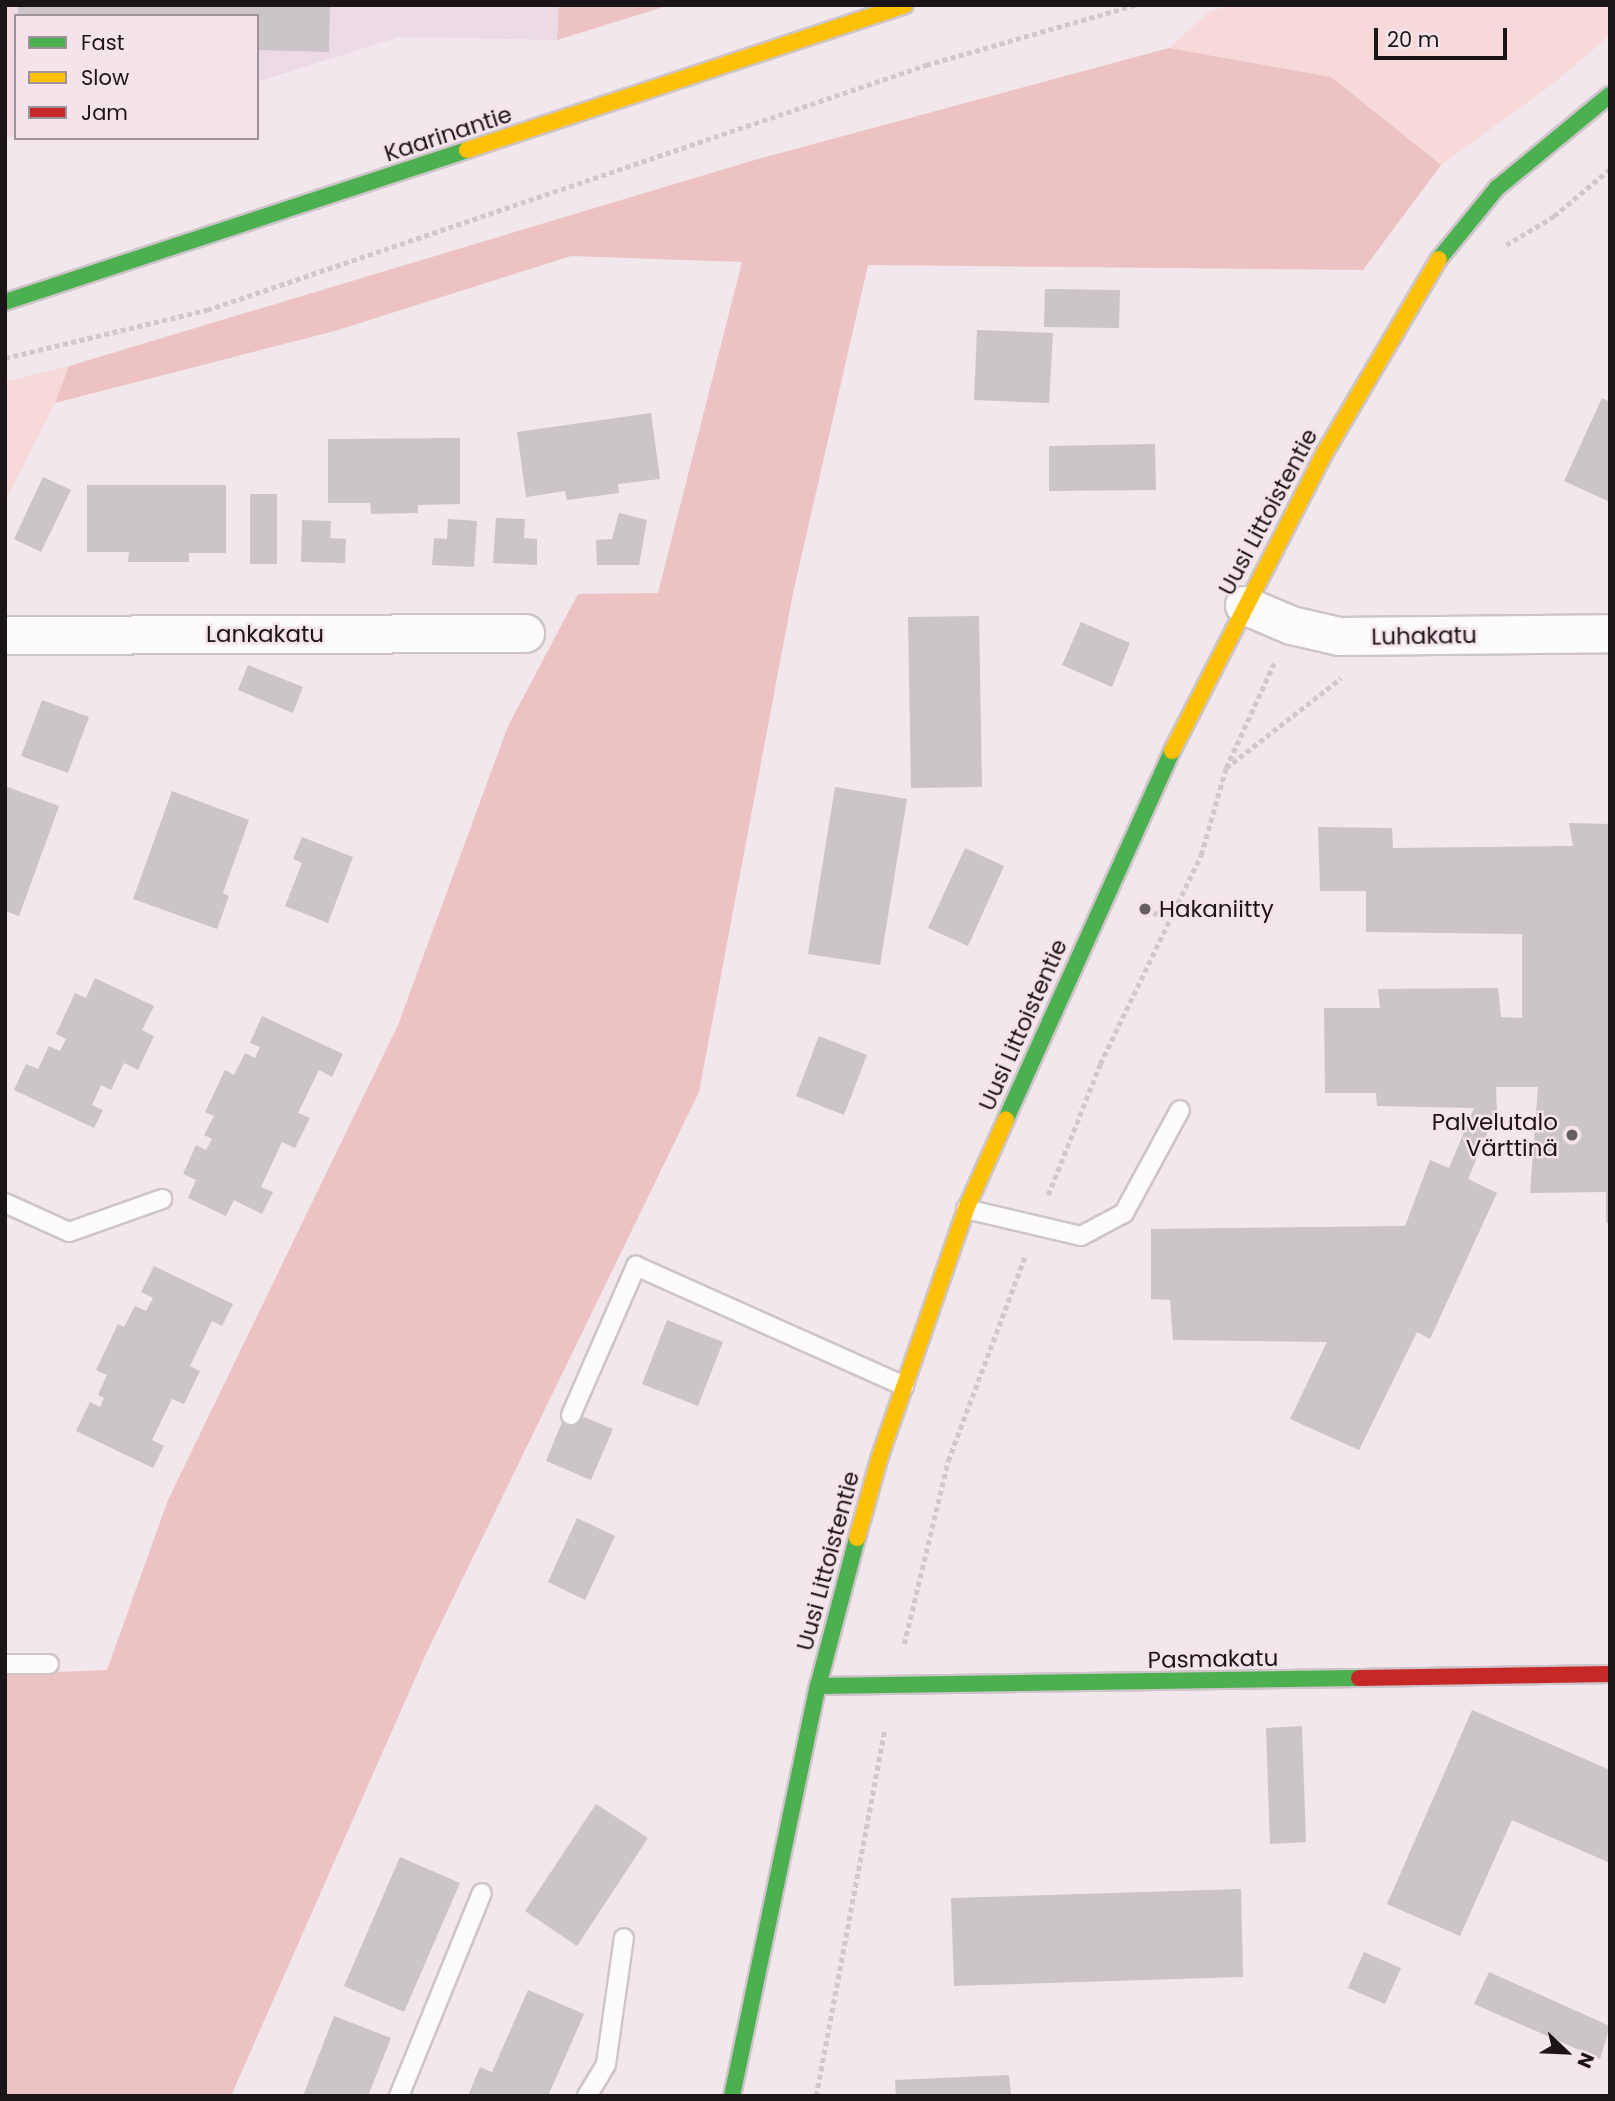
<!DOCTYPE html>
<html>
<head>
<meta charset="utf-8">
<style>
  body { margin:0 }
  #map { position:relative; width:1615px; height:2101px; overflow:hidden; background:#f1e7ec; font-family:Poppins,sans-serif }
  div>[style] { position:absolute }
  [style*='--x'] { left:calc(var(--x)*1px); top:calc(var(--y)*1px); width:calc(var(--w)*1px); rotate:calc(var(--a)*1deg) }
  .built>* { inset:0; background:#ecdae4 }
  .green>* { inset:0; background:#f7d9d9 }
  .forest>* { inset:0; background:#ecc3c2 }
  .building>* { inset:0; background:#cbc4c9 }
  .path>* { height:4.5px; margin-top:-2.25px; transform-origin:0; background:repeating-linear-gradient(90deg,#cecacc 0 5px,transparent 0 8.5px) }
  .roads { filter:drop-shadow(2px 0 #cdc5c9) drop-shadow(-2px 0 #cdc5c9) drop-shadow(0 2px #cdc5c9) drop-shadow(0 -2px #cdc5c9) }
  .lane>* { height:18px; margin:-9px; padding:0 9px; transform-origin:9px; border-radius:9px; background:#fdfbfc }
  .street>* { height:37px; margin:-18.5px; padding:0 18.5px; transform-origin:18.5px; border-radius:18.5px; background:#fdfbfc }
  .fast>* { height:16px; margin:-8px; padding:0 8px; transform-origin:8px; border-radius:8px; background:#4caf50 }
  .slow>* { height:16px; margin:-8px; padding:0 8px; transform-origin:8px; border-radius:8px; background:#ffc107 }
  .jam>* { height:16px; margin:-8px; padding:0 8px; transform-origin:8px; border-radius:8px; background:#c62828 }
  .dots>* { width:19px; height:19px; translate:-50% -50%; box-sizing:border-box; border:4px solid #f5e3ec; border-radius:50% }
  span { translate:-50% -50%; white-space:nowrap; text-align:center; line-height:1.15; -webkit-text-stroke:5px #f5e3ec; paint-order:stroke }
  .street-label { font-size:23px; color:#1b1518 }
  .poi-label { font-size:23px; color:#1b1518 }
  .left { translate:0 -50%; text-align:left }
  .right { translate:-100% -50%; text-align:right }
  .frame { position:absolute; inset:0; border:7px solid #1b1518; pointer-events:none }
  .legend { position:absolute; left:14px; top:14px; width:245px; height:126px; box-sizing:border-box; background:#f5e3ec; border:2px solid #9e9197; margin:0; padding:9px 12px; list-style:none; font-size:21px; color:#1b1518 }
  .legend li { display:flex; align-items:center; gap:14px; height:35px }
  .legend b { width:35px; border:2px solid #9e9197 }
  .north { position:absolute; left:1531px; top:2017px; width:70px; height:70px; -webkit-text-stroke:5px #f5e3ec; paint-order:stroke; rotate:113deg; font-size:19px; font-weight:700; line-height:28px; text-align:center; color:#1b1518 }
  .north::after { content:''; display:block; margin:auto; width:24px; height:32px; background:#1b1518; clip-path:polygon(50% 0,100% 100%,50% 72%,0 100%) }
  .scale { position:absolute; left:1374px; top:28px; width:133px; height:32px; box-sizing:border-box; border:4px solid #1b1518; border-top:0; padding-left:9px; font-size:21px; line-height:24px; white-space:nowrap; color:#1b1518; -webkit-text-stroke:5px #f5e3ec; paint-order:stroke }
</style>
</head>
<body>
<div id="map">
  <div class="built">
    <i style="clip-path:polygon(11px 5px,559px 5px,557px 40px,399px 37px,257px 82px,257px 16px,16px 16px,16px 136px,9px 137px)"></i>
  </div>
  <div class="green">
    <i style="clip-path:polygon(5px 5px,11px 5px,9px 137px,5px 137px)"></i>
    <i style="clip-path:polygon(1235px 5px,1610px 5px,1610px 35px,1554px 83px,1441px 165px,1331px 77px,1169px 48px,1210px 11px)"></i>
    <i style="clip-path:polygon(69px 366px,55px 403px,5px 502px,5px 382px)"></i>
  </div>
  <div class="forest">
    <i style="clip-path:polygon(559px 5px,670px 5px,557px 40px)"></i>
    <i style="clip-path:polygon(1169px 48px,1331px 77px,1441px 165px,1363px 270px,868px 265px,793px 593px,699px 1092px,425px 1656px,231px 2096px,5px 2096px,5px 1674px,107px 1670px,168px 1500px,398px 1025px,508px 726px,578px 594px,658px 593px,742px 262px,571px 256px,338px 330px,55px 403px,69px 366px,758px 159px)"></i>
  </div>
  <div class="building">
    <i style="clip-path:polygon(18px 5px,330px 5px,329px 52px,257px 50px,257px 16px,18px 16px)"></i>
    <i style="clip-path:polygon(1045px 289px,1120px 290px,1119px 328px,1044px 327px)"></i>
    <i style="clip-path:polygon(977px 330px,1053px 333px,1049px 403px,974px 400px)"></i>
    <i style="clip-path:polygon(1602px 398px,1610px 402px,1610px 502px,1564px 481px)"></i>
    <i style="clip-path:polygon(651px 413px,660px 479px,618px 484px,619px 493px,567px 500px,565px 491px,526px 497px,517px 432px)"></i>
    <i style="clip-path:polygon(460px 438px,460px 504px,418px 505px,418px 513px,371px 514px,370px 503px,328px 503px,328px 439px)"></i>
    <i style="clip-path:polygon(1155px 444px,1156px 490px,1049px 491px,1049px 446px)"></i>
    <i style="clip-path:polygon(43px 477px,71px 490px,41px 552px,14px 539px)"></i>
    <i style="clip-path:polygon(87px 485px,226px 485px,226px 553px,189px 553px,189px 562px,128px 562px,129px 552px,87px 552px)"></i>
    <i style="clip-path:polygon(250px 494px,277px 494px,277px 564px,250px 564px)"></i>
    <i style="clip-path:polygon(619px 513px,647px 520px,639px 565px,597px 565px,596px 540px,612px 539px)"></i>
    <i style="clip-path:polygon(496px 518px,525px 519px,524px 538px,537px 539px,537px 565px,493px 563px)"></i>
    <i style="clip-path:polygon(448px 519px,477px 521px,474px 567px,432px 565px,434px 538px,447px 539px)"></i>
    <i style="clip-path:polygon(302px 520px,331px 521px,330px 538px,346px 539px,345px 563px,301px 562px)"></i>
    <i style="clip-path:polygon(979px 616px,982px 787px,911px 788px,908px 617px)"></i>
    <i style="clip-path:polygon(1081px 622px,1130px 643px,1112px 687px,1062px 665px)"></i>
    <i style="clip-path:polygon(248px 665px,303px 687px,293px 713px,238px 690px)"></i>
    <i style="clip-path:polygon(42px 700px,89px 717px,68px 773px,21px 756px)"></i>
    <i style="clip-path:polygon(5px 786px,59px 806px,19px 916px,5px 911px)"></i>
    <i style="clip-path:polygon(835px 787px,907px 799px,880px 965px,808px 954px)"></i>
    <i style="clip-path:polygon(172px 791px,249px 820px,223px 893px,229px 896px,217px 929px,133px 899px)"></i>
    <i style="clip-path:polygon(1569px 823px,1610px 824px,1610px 1223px,1606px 1223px,1606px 1192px,1530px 1193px,1538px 1087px,1496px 1087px,1497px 1110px,1468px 1179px,1497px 1193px,1430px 1339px,1417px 1332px,1359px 1450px,1290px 1419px,1327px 1342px,1173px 1340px,1170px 1300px,1151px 1299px,1151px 1229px,1405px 1226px,1430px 1160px,1449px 1168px,1474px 1108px,1377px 1106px,1376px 1093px,1325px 1093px,1324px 1008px,1380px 1008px,1378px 989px,1498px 988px,1501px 1017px,1522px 1018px,1522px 934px,1366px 932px,1366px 891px,1320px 891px,1318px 827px,1392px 828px,1393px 848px,1573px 846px)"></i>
    <i style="clip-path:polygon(302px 837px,353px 857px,328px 923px,285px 906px,302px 863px,293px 859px)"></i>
    <i style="clip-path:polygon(965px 848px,1004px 866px,968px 946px,928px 928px)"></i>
    <i style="clip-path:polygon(95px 978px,154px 1006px,142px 1030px,154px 1036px,138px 1070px,124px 1063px,111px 1090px,101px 1085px,92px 1105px,103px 1110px,94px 1128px,14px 1090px,26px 1064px,38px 1069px,49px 1046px,60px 1051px,66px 1039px,56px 1034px,75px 993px,86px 998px)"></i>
    <i style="clip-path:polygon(262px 1016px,343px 1054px,332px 1077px,319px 1070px,298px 1113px,310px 1118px,295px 1148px,282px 1142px,261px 1187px,273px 1192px,262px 1214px,234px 1200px,226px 1216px,188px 1198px,196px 1180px,183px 1174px,196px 1145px,206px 1150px,212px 1139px,204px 1135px,214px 1116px,205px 1112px,225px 1070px,234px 1075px,245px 1053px,255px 1058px,260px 1047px,250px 1043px)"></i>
    <i style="clip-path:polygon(819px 1036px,867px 1055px,844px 1115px,796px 1096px)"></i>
    <i style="clip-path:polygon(154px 1266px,233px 1304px,222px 1326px,212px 1321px,190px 1366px,200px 1371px,184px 1404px,172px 1399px,152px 1440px,164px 1446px,153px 1468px,76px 1431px,90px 1402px,100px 1407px,104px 1398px,98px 1395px,107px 1375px,96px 1370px,118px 1324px,124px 1327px,135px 1306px,146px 1311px,153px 1298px,141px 1292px)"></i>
    <i style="clip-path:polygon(667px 1320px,723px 1342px,698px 1406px,642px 1384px)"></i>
    <i style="clip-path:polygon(567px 1410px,613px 1429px,591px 1480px,546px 1461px)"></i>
    <i style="clip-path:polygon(577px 1518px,615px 1536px,585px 1600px,548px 1582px)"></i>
    <i style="clip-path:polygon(1472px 1710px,1610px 1770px,1610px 1863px,1512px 1820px,1460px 1936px,1387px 1904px)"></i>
    <i style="clip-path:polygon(1302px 1726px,1306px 1842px,1270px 1844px,1266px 1728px)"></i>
    <i style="clip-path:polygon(596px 1804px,648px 1838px,577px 1946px,525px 1911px)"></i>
    <i style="clip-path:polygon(400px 1857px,460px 1883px,404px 2012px,344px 1986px)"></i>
    <i style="clip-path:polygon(1241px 1889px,1243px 1977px,954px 1986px,951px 1898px)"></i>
    <i style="clip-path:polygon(1364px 1952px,1401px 1968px,1385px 2004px,1348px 1988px)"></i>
    <i style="clip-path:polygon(1489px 1972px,1610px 2026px,1600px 2059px,1474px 2004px)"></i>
    <i style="clip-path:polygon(528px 1990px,584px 2014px,548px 2096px,468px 2096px,480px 2067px,492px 2072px)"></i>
    <i style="clip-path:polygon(334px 2016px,391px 2038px,368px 2096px,303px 2096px)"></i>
    <i style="clip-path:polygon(1009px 2075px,1011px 2096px,896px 2096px,895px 2080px)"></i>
  </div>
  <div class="path">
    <i style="--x:1506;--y:245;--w:56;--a:-31.1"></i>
    <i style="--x:1554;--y:216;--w:73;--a:-40"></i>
    <i style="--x:5;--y:358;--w:208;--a:-13.4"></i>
    <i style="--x:207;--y:310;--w:760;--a:-18.82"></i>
    <i style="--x:926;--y:65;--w:217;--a:-16"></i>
    <i style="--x:1226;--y:768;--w:146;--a:-38"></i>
    <i style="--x:1145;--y:909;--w:26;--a:23"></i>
    <i style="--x:1048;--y:1195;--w:141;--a:-68.3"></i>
    <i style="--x:1100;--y:1064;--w:232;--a:-64.2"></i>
    <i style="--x:1201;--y:855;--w:91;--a:-74"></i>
    <i style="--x:1226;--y:768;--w:115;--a:-65.4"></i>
    <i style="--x:904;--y:1644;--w:188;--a:-76.5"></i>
    <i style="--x:948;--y:1461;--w:219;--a:-69.4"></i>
    <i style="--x:816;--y:2096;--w:374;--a:-79.4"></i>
  </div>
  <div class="roads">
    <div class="lane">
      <i style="--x:5;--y:1203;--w:70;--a:24.4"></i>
      <i style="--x:69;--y:1232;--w:99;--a:-19.5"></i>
      <i style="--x:966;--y:1209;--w:118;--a:13.2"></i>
      <i style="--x:1081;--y:1236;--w:49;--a:-28.1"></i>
      <i style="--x:1124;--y:1213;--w:117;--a:-61.5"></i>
      <i style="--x:571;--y:1415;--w:163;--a:-66.4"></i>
      <i style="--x:636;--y:1266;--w:294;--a:24.1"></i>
      <i style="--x:5;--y:1664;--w:44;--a:0"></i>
      <i style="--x:399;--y:2096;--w:219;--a:-67.8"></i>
      <i style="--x:587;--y:2096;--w:37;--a:-59"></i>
      <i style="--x:606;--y:2064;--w:127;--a:-81.9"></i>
    </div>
    <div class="street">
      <i style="--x:1244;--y:605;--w:51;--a:23.1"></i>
      <i style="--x:1291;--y:625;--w:49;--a:12.9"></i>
      <i style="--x:1339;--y:636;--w:271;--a:-0.6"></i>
      <i style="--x:5;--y:635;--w:520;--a:-0.22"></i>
    </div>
    <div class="fast">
      <i style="--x:1439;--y:259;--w:92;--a:-50.8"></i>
      <i style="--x:1497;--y:188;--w:146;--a:-39.5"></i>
      <i style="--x:5;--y:302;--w:486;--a:-18.2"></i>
      <i style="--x:1006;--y:1119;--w:404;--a:-65.7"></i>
      <i style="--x:818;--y:1686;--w:541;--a:-0.85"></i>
      <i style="--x:732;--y:2096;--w:419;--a:-78.2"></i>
      <i style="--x:818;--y:1686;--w:153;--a:-75.2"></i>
    </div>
    <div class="slow">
      <i style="--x:467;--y:150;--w:461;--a:-18.3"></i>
      <i style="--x:1172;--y:751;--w:334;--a:-62.9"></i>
      <i style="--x:1324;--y:454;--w:226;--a:-59.5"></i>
      <i style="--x:857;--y:1538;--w:85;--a:-74.3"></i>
      <i style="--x:880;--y:1456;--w:262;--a:-70.8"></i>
      <i style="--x:966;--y:1209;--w:98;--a:-66"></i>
    </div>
    <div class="jam">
      <i style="--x:1359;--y:1678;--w:251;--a:-0.9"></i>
    </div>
  </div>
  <div class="dots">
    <i style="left:1145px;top:909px;background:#665e62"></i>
    <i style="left:1572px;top:1135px;background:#665e62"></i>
  </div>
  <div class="street-label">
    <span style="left:448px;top:134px;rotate:-18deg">Kaarinantie</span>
    <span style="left:1268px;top:512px;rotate:-62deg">Uusi Littoistentie</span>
    <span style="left:265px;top:634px">Lankakatu</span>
    <span style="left:1424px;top:636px;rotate:-1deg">Luhakatu</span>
    <span style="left:1023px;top:1025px;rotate:-66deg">Uusi Littoistentie</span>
    <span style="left:828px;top:1561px;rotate:-75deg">Uusi Littoistentie</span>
    <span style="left:1213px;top:1659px;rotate:-1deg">Pasmakatu</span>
  </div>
  <div class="poi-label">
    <span class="left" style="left:1159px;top:909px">Hakaniitty</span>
    <span class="right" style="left:1558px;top:1135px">Palvelutalo<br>Värttinä</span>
  </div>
  <div class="frame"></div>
  <ul class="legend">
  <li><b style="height:9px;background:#4caf50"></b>Fast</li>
  <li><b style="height:9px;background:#ffc107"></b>Slow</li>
  <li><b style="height:9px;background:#c62828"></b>Jam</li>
  </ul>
  <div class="north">N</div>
  <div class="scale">20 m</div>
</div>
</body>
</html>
